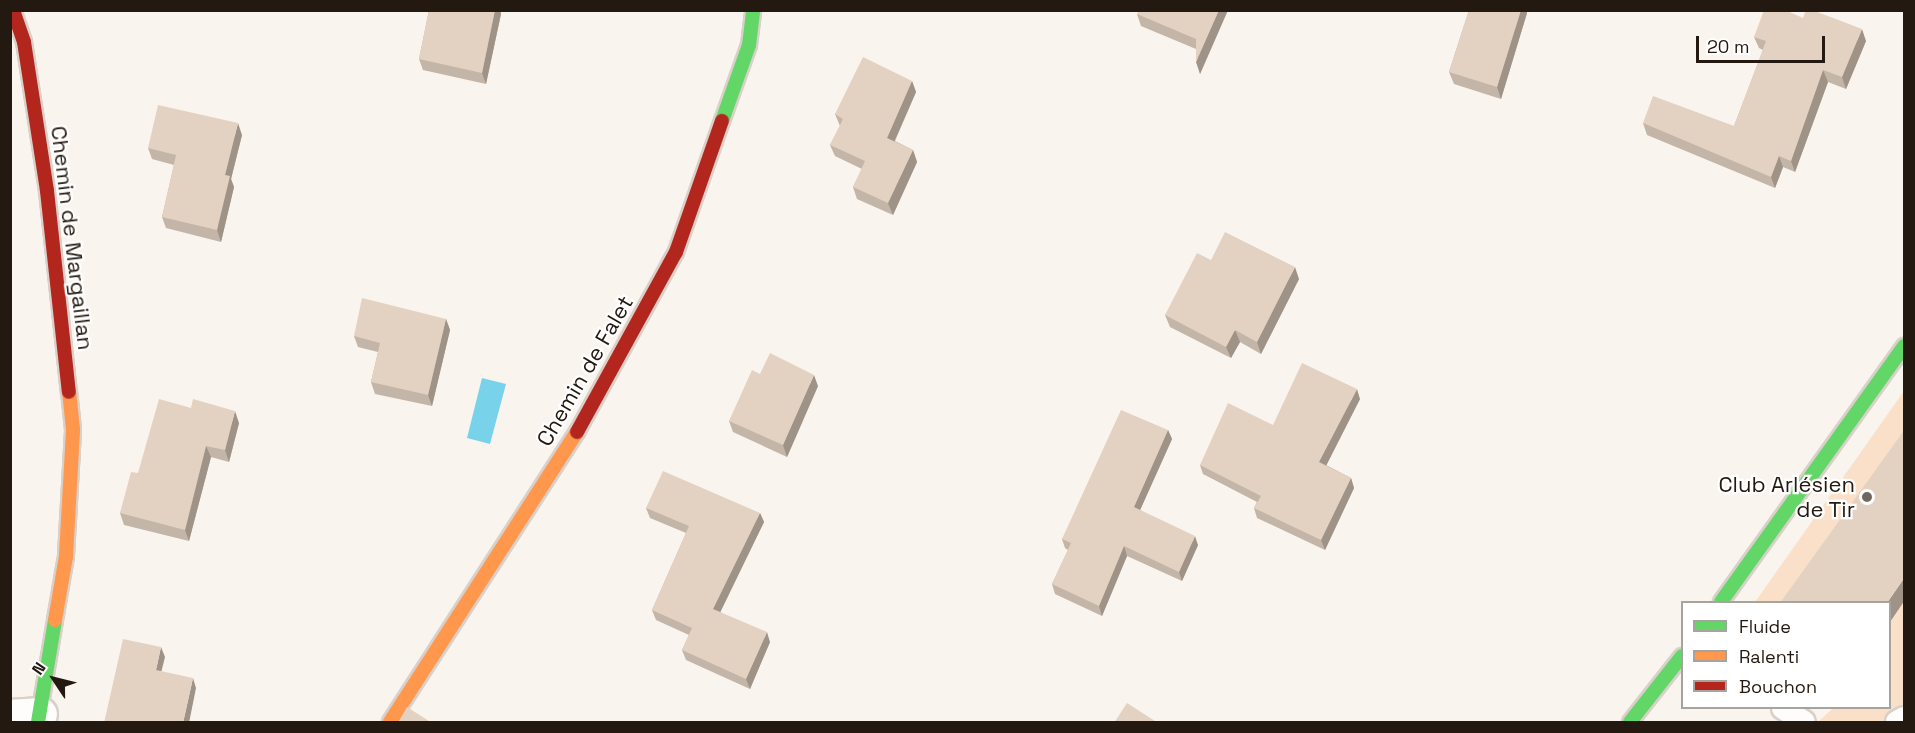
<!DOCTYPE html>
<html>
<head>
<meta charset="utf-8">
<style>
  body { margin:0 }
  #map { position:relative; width:1915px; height:733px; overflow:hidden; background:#faf4ee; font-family:"Space Grotesk",sans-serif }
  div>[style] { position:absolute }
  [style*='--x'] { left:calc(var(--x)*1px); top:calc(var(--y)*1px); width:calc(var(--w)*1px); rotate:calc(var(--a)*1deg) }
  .green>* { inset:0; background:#fbe0c9 }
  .water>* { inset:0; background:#77d2ea }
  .roads { filter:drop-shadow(2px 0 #d8d0c9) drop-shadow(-2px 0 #d8d0c9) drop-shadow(0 2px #d8d0c9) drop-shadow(0 -2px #d8d0c9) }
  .lane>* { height:22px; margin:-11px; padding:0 11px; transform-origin:11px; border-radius:11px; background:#fefdfc }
  .street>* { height:33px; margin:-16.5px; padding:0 16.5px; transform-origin:16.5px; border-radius:16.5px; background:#fefdfc }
  .fast>* { height:14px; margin:-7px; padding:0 7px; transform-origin:7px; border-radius:7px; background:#63d668 }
  .slow>* { height:14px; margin:-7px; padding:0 7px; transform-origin:7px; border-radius:7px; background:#ff974d }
  .jam>* { height:14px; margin:-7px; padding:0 7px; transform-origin:7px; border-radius:7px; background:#b3261e }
  .wall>* { inset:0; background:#c3b5a7 }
  .shaded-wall>* { inset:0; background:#9f9388 }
  .building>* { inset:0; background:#e3d2c2 }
  .dots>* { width:16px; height:16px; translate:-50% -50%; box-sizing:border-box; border:3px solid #fff; border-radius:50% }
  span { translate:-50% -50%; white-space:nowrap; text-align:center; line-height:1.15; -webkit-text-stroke:4.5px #fff; paint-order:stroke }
  .street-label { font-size:22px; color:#241910 }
  .poi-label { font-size:22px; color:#241910 }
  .right { translate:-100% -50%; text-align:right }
  .frame { position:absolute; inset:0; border:12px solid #241910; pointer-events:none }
  .legend { position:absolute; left:1681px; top:601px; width:210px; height:108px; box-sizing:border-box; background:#fff; border:2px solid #a7a39f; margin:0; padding:8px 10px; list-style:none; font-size:18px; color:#241910 }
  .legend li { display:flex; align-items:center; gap:12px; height:30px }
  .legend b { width:30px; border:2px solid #a7a39f }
  .north { position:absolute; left:24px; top:649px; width:60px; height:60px; -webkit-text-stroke:4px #fff; paint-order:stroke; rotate:305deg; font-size:16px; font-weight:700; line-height:24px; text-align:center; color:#241910 }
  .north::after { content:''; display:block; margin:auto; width:21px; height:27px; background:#241910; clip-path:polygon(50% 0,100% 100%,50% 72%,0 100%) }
  .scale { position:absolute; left:1696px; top:36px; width:129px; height:27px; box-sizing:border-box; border:3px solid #241910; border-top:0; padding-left:8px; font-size:18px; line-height:21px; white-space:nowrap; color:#241910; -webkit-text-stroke:4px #fff; paint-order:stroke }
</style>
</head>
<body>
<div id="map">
  <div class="green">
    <i style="clip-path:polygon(1904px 391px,1904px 722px,1818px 722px,1833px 708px,1890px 708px,1890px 602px,1755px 602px)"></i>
  </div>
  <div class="water">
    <i style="clip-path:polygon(482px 378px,506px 384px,490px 444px,467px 438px)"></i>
  </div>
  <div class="roads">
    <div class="lane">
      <i style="--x:1783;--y:708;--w:25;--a:34"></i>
      <i style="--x:1897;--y:722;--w:8;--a:-30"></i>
    </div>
    <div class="street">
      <i style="--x:10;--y:716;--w:30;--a:-4"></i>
    </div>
    <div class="fast">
      <i style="--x:722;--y:121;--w:81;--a:-70.4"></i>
      <i style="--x:749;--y:45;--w:35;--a:-83"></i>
      <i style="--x:1721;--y:602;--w:315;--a:-54.4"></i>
      <i style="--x:38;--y:722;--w:103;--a:-80.5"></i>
      <i style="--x:1630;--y:722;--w:84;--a:-51.8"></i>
    </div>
    <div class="slow">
      <i style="--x:55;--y:620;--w:65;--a:-80.2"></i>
      <i style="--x:66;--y:556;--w:127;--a:-86.8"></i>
      <i style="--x:73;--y:429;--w:37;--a:-96"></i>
      <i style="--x:390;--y:722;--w:345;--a:-57.2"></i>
    </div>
    <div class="jam">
      <i style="--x:13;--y:10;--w:34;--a:71"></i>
      <i style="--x:24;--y:42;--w:151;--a:81.2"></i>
      <i style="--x:47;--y:191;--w:202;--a:83.8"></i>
      <i style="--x:577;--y:432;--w:205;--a:-61.2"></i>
      <i style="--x:676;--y:252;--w:139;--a:-70.7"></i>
    </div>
  </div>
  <div class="wall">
    <i style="clip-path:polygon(429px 10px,500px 10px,501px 14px,486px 84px,423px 70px,419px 59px)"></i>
    <i style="clip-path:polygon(1228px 10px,1200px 74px,1196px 49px,1141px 26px,1137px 14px)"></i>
    <i style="clip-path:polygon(1469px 10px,1526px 10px,1527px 13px,1501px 99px,1454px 84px,1449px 72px)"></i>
    <i style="clip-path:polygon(1754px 37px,1866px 41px,1846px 89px,1828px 82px,1795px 172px,1783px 167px,1775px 188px,1647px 135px,1643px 123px,1734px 126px,1763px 50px,1759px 48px)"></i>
    <i style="clip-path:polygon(912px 81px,916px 92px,895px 141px,913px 150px,917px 162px,893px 215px,857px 199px,853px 187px,862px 169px,835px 156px,830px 145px,840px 126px,835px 114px)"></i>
    <i style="clip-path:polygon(242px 135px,231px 179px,234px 187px,221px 242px,166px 228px,162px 217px,174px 165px,152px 159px,148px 148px)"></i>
    <i style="clip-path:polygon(1211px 260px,1299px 279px,1261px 354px,1240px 342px,1231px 358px,1170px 327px,1165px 315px)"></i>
    <i style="clip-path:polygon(446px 319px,450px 330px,432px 406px,375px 394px,371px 382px,378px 352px,358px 347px,354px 336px)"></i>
    <i style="clip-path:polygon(760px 374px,818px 386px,787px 457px,733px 432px,729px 421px)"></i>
    <i style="clip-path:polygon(1360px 399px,1326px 465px,1351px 478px,1354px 488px,1325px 550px,1257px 518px,1254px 508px,1257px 502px,1203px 474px,1200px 465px,1273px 425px)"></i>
    <i style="clip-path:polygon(191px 408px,239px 423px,229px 462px,211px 457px,189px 541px,124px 525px,120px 513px,138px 473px)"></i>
    <i style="clip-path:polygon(1168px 430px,1172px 439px,1140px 510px,1198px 545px,1182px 581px,1127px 556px,1102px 616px,1055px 594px,1052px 584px,1068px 550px,1065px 548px,1062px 539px)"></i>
    <i style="clip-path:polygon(646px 508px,760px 513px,764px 522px,720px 612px,770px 642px,750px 689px,686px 660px,682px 650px,689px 635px,656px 620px,652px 610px,686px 533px,650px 518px)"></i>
  </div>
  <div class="shaded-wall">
    <i style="clip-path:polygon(495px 10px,500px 10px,501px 14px,486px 84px,482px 73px)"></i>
    <i style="clip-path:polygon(1219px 10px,1228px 10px,1200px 74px,1196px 62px)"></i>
    <i style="clip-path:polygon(1521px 10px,1526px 10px,1527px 13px,1501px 99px,1497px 87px)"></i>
    <i style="clip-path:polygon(1862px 29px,1866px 41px,1846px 89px,1842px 77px)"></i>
    <i style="clip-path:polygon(1823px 70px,1828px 82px,1795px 172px,1791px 161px)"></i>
    <i style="clip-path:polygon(912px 81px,916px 92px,891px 149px,887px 138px)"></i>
    <i style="clip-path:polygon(238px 123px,242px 135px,231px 179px,234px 187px,221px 242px,217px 230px,225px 175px)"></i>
    <i style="clip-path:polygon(913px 150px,917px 162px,893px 215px,888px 203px)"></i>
    <i style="clip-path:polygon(1779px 156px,1783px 167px,1775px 188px,1771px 177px)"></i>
    <i style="clip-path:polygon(1295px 267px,1299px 279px,1261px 354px,1257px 342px)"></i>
    <i style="clip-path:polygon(446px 319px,450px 330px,432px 406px,428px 395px)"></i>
    <i style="clip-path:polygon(1235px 330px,1240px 342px,1231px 358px,1226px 347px)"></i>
    <i style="clip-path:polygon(814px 375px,818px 386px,787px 457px,783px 445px)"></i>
    <i style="clip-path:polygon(1357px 389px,1360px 399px,1323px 472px,1319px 462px)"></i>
    <i style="clip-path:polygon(235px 411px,239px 423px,229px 462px,225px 450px)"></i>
    <i style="clip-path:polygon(1168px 430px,1172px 439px,1137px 517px,1134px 507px)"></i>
    <i style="clip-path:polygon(206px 446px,211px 457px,189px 541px,185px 530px)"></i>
    <i style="clip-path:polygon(1351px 478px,1354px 488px,1325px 550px,1321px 540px)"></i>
    <i style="clip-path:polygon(760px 513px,764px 522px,717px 619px,713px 609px)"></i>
    <i style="clip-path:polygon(1195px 536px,1198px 545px,1182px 581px,1179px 572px)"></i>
    <i style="clip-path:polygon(1124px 546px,1127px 556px,1102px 616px,1099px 606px)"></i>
    <i style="clip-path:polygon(1905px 577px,1905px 600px,1890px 622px,1890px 603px,1887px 603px)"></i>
    <i style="clip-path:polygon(767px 632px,770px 642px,750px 689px,746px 679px)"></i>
    <i style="clip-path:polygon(161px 647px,165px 657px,159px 681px,156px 670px)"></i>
    <i style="clip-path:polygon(193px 678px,196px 688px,189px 723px,183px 723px)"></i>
  </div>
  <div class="building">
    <i style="clip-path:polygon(429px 10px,495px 10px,482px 73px,419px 59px)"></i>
    <i style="clip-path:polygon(1139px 10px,1219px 10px,1196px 62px,1196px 39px,1137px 14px)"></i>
    <i style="clip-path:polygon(1469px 10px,1521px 10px,1497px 87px,1449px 72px)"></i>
    <i style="clip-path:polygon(1764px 10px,1785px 10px,1803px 18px,1806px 10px,1812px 10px,1862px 29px,1842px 77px,1823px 70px,1791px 161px,1779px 156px,1771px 177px,1643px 123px,1653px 96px,1734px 126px,1766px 41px,1754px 37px)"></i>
    <i style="clip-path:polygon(863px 57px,912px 81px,887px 138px,913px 150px,888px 203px,853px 187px,865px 161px,830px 145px,843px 119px,835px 114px)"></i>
    <i style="clip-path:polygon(158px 105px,238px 123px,225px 175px,230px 176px,217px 230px,162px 217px,176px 155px,148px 148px)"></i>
    <i style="clip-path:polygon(1225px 232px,1295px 267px,1257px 342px,1235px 330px,1226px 347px,1165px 315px,1197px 253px,1211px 260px)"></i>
    <i style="clip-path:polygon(362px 298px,446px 319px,428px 395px,371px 382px,380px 343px,354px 336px)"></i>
    <i style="clip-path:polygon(770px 353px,814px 375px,783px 445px,729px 421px,752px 370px,760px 374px)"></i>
    <i style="clip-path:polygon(1302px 363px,1357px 389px,1319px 462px,1351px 478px,1321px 540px,1254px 508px,1261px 496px,1200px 465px,1228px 403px,1273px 425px)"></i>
    <i style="clip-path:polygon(159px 399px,191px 408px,193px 399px,235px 411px,225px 450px,206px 446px,185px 530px,120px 513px,131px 472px,138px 473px)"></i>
    <i style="clip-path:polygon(1121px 410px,1168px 430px,1134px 507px,1195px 536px,1179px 572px,1124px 546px,1099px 606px,1052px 584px,1071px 543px,1062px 539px)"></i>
    <i style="clip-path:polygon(1905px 429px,1905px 577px,1887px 603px,1780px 603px)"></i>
    <i style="clip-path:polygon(663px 471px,760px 513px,713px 609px,767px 632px,746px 679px,682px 650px,692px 628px,652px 610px,689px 526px,646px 508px)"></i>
    <i style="clip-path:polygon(123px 639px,161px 647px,156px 670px,193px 678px,183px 723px,104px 723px)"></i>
    <i style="clip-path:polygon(1127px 703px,1158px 723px,1114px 723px)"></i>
    <i style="clip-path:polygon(407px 707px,432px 723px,398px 723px)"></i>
  </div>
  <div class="dots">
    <i style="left:1867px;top:497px;background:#6f665e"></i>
  </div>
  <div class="street-label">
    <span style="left:72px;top:238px;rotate:83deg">Chemin de Margaillan</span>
    <span style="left:585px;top:371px;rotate:-60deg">Chemin de Falet</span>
  </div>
  <div class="poi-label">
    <span class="right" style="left:1855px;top:497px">Club Arlésien<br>de Tir</span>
  </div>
  <div class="frame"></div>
  <ul class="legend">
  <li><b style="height:8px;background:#63d668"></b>Fluide</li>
  <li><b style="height:8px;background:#ff974d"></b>Ralenti</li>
  <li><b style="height:8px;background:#b3261e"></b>Bouchon</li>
  </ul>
  <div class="north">N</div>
  <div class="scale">20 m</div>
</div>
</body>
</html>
